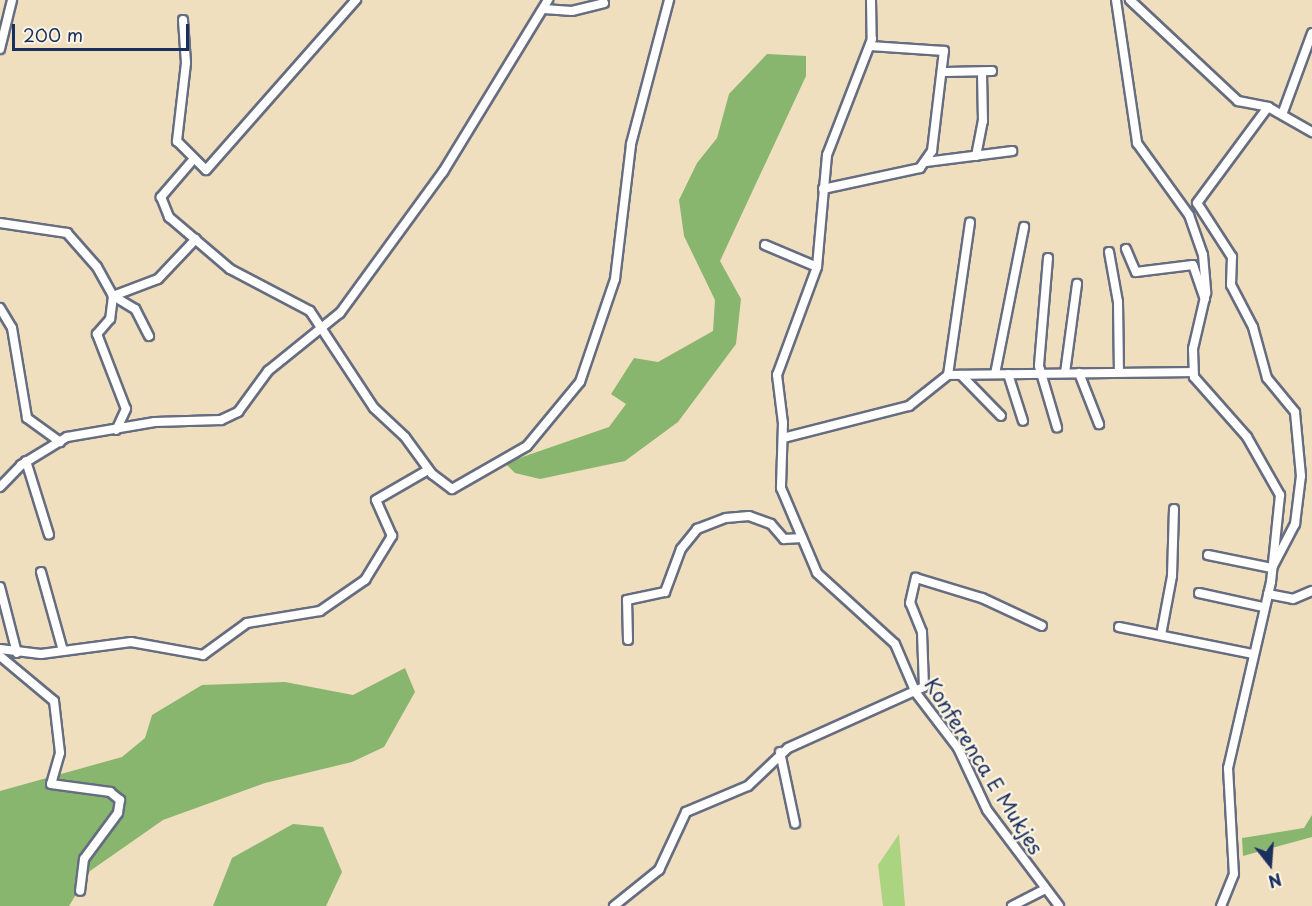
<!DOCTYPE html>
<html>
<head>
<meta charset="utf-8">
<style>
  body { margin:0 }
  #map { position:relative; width:1312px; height:906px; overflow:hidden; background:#f0dfbe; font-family:"Playpen Sans",sans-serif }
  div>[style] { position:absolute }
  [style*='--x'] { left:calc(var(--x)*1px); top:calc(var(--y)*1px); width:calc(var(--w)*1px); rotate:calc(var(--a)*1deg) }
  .green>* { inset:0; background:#abd480 }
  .forest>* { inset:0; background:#88b66e }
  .roads { filter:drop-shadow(2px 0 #666d80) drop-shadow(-2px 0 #666d80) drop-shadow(0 2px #666d80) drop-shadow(0 -2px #666d80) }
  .minor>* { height:8px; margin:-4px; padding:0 4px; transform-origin:4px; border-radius:4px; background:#fff }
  span { translate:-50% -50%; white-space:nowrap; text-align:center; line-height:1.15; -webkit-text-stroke:4.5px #fcf5e5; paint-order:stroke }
  .street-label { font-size:20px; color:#1b2f5e }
  .north { position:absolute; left:1240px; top:834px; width:60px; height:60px; -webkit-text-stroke:4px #fcf5e5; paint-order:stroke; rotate:163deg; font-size:16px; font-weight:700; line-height:24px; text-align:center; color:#1b2f5e }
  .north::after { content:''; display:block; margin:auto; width:21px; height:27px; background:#1b2f5e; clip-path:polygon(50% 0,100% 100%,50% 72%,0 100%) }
  .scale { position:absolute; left:12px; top:24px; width:177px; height:27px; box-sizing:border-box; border:3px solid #1b2f5e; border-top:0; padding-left:8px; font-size:18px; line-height:21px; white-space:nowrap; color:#1b2f5e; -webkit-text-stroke:4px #fcf5e5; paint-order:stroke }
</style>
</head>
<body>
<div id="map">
  <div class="green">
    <i style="clip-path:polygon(899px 834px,905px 906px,883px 906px,878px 865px)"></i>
  </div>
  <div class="forest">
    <i style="clip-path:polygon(767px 54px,806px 56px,806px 76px,720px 261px,741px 299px,736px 344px,678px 422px,625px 461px,540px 479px,515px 473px,505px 463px,609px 427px,626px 404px,611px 394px,634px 358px,658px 362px,713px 331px,715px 300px,684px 236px,679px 200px,697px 163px,717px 138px,729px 94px)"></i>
    <i style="clip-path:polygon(405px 668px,415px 692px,384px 747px,352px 762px,265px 783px,163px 820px,90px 871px,69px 906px,0 906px,0 791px,122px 757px,145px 738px,152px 715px,202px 685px,285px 682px,353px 695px)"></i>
    <i style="clip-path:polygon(1312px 815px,1312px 837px,1243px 856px,1242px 838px,1304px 828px)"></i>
    <i style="clip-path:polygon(293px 824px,323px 827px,342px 872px,326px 906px,213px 906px,232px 858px)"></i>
  </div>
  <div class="roads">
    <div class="minor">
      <i style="--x:871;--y:0;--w:39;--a:89"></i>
      <i style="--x:872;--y:39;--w:124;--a:111.2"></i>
      <i style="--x:827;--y:155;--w:112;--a:95.1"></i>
      <i style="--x:817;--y:267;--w:115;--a:110.3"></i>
      <i style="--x:777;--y:375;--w:48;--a:82.9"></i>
      <i style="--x:783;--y:423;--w:65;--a:91.8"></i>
      <i style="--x:781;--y:488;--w:92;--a:67"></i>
      <i style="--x:817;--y:573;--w:105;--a:42.3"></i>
      <i style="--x:895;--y:644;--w:53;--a:66.8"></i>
      <i style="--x:916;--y:693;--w:69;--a:52.6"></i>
      <i style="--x:958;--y:748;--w:68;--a:64.9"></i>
      <i style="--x:987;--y:810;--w:120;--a:53.1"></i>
      <i style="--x:1116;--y:0;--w:145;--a:81.6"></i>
      <i style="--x:1137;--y:143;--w:89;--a:54.2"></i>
      <i style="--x:1189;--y:215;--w:42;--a:70.7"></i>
      <i style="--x:1203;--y:255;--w:38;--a:85"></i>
      <i style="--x:1206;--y:293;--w:57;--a:103.1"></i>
      <i style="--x:1193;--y:349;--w:28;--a:88"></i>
      <i style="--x:1194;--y:377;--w:80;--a:48.5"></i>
      <i style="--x:1247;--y:437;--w:67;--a:60.4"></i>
      <i style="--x:1280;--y:495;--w:87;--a:95.9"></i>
      <i style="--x:1271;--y:582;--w:191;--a:103"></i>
      <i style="--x:1228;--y:768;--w:106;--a:86.8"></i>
      <i style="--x:1234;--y:874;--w:35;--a:112"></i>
      <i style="--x:1130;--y:0;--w:148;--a:43.1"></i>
      <i style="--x:1238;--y:101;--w:31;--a:11"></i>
      <i style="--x:544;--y:9;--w:28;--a:4"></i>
      <i style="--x:572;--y:11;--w:33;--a:-14"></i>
      <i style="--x:183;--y:20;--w:43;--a:86"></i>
      <i style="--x:186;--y:63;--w:79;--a:96.6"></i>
      <i style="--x:177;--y:141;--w:41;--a:45"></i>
      <i style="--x:206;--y:170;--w:227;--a:-48.6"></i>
      <i style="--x:0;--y:49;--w:50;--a:-76.2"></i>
      <i style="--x:946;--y:72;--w:46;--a:-1.2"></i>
      <i style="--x:1283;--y:112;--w:84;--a:-69.8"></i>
      <i style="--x:976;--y:156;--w:36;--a:-79"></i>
      <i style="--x:983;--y:121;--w:49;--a:-91.2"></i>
      <i style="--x:192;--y:161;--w:48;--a:130.7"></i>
      <i style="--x:161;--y:197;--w:22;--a:68"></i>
      <i style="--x:169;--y:217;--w:80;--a:40.4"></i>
      <i style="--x:230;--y:269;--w:90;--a:27.7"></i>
      <i style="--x:310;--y:311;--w:116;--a:56.6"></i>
      <i style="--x:374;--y:408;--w:42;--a:43.1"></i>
      <i style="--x:405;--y:437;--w:46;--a:53.9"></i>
      <i style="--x:432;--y:474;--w:25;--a:37"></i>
      <i style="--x:452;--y:489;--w:86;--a:-29.8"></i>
      <i style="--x:527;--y:446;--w:83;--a:-50.4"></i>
      <i style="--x:580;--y:382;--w:109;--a:-71.2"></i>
      <i style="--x:615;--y:279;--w:136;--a:-83.2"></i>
      <i style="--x:631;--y:144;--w:149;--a:-75.2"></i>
      <i style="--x:926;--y:162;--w:87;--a:-7.3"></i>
      <i style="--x:823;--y:189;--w:99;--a:-12.2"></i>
      <i style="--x:920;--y:168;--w:21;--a:-55"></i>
      <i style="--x:932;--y:151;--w:101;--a:-83.2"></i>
      <i style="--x:944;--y:51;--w:74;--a:-176.1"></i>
      <i style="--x:0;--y:223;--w:68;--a:8.5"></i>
      <i style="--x:67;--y:233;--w:45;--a:48.6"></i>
      <i style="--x:97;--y:267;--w:33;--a:61"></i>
      <i style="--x:113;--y:296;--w:23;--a:97"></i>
      <i style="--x:110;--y:319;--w:20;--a:131"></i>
      <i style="--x:97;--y:334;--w:80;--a:68.9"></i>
      <i style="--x:126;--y:409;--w:23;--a:115"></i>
      <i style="--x:765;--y:245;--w:56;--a:22.9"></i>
      <i style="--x:1126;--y:249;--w:25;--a:67"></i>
      <i style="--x:1136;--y:272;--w:57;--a:-7"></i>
      <i style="--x:1193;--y:265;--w:36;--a:71"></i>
      <i style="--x:1109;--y:252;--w:51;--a:79.8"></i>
      <i style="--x:1118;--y:302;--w:69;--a:89.2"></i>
      <i style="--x:1048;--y:258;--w:108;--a:94.8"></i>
      <i style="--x:1039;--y:366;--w:64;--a:73.6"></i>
      <i style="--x:0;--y:308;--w:23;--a:59"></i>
      <i style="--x:12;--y:328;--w:91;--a:80.5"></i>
      <i style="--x:27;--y:418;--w:41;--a:36"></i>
      <i style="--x:149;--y:336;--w:30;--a:-117"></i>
      <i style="--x:135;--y:309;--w:26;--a:-149"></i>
      <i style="--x:113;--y:296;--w:48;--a:-20.7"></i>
      <i style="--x:158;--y:279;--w:55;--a:-46.5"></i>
      <i style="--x:1065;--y:373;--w:90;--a:-82.3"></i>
      <i style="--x:1079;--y:373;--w:55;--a:68.6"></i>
      <i style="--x:995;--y:374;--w:150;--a:-78.8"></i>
      <i style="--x:1008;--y:374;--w:49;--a:72.3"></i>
      <i style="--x:948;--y:375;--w:154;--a:-81.8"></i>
      <i style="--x:961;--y:375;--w:57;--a:45.7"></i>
      <i style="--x:783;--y:438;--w:130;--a:-14.3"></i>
      <i style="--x:909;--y:406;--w:50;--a:-38.5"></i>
      <i style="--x:948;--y:375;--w:245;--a:-0.7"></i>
      <i style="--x:26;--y:461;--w:77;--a:72.7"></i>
      <i style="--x:0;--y:487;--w:30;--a:-46"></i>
      <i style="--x:21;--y:465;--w:54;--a:-31.3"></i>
      <i style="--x:67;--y:437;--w:89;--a:-9.7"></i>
      <i style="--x:155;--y:422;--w:66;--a:-1.7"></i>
      <i style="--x:221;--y:420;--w:19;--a:-25"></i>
      <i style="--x:238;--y:412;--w:51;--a:-53.8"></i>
      <i style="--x:268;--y:371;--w:92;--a:-38.9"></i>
      <i style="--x:340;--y:313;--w:175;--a:-53.9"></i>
      <i style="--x:443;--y:172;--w:202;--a:-58.6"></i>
      <i style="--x:1208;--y:555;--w:65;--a:11.5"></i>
      <i style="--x:1272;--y:568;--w:50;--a:-62.4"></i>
      <i style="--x:1295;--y:524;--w:48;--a:-82.9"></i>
      <i style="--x:1301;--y:476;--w:64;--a:-95.4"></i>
      <i style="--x:1295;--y:412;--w:44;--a:-129.5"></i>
      <i style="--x:1267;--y:378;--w:53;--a:-105.4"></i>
      <i style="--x:1253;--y:327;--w:47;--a:-117.6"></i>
      <i style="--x:1231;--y:285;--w:28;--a:-88"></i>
      <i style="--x:1232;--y:257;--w:64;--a:-122.9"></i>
      <i style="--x:1197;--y:203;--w:119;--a:-53.5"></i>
      <i style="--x:1268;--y:107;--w:51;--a:29.6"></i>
      <i style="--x:41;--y:572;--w:82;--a:74.4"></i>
      <i style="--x:0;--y:587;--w:68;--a:75.6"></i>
      <i style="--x:1199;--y:593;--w:66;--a:12.3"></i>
      <i style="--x:1268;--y:594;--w:25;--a:11"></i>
      <i style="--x:1293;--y:599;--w:21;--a:-23"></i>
      <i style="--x:1119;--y:627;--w:137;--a:11.4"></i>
      <i style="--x:1161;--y:635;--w:60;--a:-79.4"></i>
      <i style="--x:1172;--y:576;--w:67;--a:-88.3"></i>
      <i style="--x:628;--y:640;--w:40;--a:-91.4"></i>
      <i style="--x:627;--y:600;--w:39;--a:-12"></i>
      <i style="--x:665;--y:592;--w:46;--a:-69.6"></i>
      <i style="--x:681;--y:549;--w:26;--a:-51"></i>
      <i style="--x:697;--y:529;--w:31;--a:-21"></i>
      <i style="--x:726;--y:518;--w:23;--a:-5"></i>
      <i style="--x:749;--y:516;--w:23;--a:20"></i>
      <i style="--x:771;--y:524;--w:20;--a:49"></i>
      <i style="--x:784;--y:539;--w:18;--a:-3"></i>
      <i style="--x:0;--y:649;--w:41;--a:7"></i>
      <i style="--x:41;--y:654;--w:91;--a:-7.6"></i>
      <i style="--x:131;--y:642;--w:73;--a:10.2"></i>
      <i style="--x:203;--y:655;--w:54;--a:-36"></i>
      <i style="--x:247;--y:623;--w:74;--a:-9.3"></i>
      <i style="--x:320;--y:611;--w:55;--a:-34.6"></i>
      <i style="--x:365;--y:580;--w:52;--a:-58.5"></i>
      <i style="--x:392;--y:536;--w:39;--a:-114"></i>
      <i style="--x:376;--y:500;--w:60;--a:-30"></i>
      <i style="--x:0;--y:656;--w:70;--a:39.8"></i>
      <i style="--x:54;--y:701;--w:52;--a:83.4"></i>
      <i style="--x:60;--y:753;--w:32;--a:106"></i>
      <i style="--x:51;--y:784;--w:60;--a:7.7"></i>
      <i style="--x:110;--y:792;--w:13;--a:39"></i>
      <i style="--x:120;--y:800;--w:13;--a:99"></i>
      <i style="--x:118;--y:813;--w:57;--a:126.5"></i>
      <i style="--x:84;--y:859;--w:32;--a:97"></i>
      <i style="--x:780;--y:752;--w:73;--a:78.1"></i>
      <i style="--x:614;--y:906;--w:58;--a:-38.7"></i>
      <i style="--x:659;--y:870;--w:64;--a:-65"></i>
      <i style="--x:686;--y:812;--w:67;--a:-22.8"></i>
      <i style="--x:748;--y:786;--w:55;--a:-43.5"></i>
      <i style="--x:788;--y:748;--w:149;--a:-24.2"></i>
      <i style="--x:924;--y:687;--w:55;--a:-92.1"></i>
      <i style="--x:922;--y:632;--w:31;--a:-112"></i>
      <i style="--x:910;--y:603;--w:26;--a:-77"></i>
      <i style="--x:916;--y:578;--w:69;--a:16.9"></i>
      <i style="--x:982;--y:598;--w:66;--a:25"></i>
      <i style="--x:1012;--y:906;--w:35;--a:-27"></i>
    </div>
  </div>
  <div class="street-label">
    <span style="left:984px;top:766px;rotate:58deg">Konferenca E Mukjes</span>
  </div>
  <div class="north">N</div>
  <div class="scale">200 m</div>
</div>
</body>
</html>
